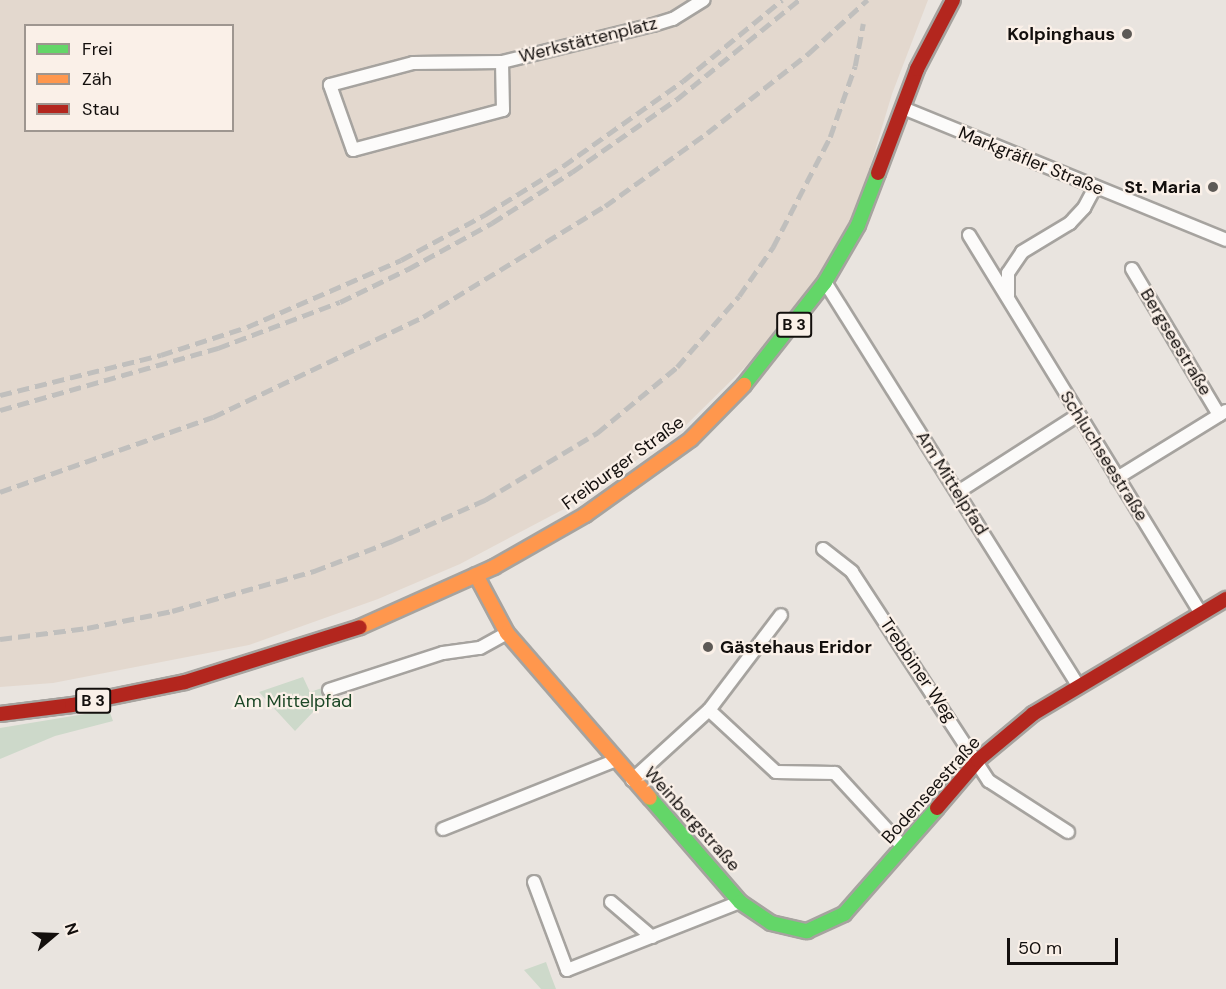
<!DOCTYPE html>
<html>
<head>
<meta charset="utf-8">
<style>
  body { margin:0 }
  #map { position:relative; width:1226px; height:989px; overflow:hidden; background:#e9e4df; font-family:"DM Sans",sans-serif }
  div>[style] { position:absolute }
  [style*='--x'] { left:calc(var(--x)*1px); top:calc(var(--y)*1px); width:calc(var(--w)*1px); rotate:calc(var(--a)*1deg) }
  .built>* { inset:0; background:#e3d8ce }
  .green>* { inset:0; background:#cdd9ca }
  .roads { filter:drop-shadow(2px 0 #a6a39f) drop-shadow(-2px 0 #a6a39f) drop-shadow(0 2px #a6a39f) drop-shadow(0 -2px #a6a39f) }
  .street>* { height:12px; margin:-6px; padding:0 6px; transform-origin:6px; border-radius:6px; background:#fcfbfa }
  .fast>* { height:14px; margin:-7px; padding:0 7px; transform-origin:7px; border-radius:7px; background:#63d668 }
  .slow>* { height:14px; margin:-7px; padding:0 7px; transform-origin:7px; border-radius:7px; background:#ff974d }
  .jam>* { height:14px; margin:-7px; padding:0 7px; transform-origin:7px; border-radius:7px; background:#b3261e }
  .rail>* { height:4.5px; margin-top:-2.25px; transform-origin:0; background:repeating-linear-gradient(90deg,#c0bfbd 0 12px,transparent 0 18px) }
  .dots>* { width:16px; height:16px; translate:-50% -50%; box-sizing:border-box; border:3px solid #faf0e8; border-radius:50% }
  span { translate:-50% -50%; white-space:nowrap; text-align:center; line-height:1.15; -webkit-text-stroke:4.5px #faf0e8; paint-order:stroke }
  .shield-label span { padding:2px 4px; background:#faf0e8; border:2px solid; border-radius:4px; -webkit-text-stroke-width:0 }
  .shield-label { font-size:16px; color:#130f0d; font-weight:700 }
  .poi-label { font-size:18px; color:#130f0d; font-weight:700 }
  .right { translate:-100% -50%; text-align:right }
  .left { translate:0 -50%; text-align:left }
  .street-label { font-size:18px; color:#130f0d }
  .park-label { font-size:18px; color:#1d4726 }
  .legend { position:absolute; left:24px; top:24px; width:210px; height:108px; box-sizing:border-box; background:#faf0e8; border:2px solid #9e9690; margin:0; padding:8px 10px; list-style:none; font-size:18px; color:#130f0d }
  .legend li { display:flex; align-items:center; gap:12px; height:30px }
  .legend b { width:30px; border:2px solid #9e9690 }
  .north { position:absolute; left:24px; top:905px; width:60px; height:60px; -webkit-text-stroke:4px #faf0e8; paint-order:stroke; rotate:71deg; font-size:16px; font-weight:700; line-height:24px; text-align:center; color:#130f0d }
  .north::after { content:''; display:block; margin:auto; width:21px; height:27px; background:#130f0d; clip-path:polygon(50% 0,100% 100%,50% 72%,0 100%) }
  .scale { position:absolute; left:1007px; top:938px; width:111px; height:27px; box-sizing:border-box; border:3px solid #130f0d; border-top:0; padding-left:8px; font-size:18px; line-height:21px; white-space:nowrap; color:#130f0d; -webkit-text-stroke:4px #faf0e8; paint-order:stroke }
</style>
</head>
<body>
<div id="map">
  <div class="built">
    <i style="clip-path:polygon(evenodd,0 0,928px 0,892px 94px,858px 207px,817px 278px,746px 366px,681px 430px,564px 509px,460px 564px,378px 599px,249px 645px,53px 683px,0 687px,0 0,26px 26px,232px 26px,232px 130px,26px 130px,26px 26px)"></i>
  </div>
  <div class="green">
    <i style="clip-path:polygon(303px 677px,310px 692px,328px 686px,331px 693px,295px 731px,259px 692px)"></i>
    <i style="clip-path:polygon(109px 710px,113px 721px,55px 736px,0 759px,0 728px)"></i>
    <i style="clip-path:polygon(546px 962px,551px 976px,556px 989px,541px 989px,524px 970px)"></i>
  </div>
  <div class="roads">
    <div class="street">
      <i style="--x:502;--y:62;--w:48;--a:88.8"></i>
      <i style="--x:503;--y:110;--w:155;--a:165.1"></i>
      <i style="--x:353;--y:150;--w:69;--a:-109.5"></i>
      <i style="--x:330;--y:85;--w:86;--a:-14.8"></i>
      <i style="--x:413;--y:63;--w:89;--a:-0.6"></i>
      <i style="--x:502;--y:62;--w:155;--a:-13.8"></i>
      <i style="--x:653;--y:25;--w:21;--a:-17"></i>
      <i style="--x:673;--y:19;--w:36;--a:-32"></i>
      <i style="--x:903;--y:108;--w:349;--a:22.2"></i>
      <i style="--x:969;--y:235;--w:444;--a:58.5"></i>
      <i style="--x:1132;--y:269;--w:170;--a:59.2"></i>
      <i style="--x:825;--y:282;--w:476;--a:57.9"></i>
      <i style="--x:1008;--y:296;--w:23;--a:-90"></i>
      <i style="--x:1008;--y:273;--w:25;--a:-56"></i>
      <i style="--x:1022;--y:252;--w:56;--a:-31.1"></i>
      <i style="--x:1070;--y:223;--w:21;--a:-47"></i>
      <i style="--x:1084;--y:208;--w:24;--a:-62"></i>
      <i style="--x:1117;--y:478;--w:128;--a:-31.6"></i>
      <i style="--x:958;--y:492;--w:143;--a:-32.7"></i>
      <i style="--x:823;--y:549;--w:37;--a:38"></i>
      <i style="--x:852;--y:572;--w:250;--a:56.8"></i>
      <i style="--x:989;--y:781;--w:94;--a:32.8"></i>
      <i style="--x:329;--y:690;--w:120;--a:-18"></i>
      <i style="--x:443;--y:653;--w:37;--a:-8"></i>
      <i style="--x:480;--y:648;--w:31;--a:-29"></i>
      <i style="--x:709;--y:710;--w:91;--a:42.8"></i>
      <i style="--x:776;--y:772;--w:59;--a:1"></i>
      <i style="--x:835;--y:773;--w:100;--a:47.4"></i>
      <i style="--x:632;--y:780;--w:104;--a:-42.3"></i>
      <i style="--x:709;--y:710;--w:119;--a:-52.8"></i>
      <i style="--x:443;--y:829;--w:186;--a:-21.7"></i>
      <i style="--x:534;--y:882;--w:94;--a:69.4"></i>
      <i style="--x:567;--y:970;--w:186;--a:-21.5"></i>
      <i style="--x:611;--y:902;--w:54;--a:40.5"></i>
    </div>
    <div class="fast">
      <i style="--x:744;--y:385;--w:131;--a:-51.8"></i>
      <i style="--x:825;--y:282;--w:66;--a:-59.9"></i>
      <i style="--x:858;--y:225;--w:56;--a:-69"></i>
      <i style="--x:650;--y:798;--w:138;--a:49.1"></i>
      <i style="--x:740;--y:902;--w:37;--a:34"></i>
      <i style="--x:771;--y:923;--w:37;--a:13"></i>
      <i style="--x:807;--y:931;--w:41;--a:-24.7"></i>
      <i style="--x:844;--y:914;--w:141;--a:-48.7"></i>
    </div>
    <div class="slow">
      <i style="--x:476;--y:575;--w:66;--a:61.9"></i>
      <i style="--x:507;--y:633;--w:218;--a:49.1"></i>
      <i style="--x:360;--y:627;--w:147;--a:-24.1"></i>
      <i style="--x:494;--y:567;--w:105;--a:-29.7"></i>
      <i style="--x:585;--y:515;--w:130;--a:-35.6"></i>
      <i style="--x:691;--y:439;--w:76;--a:-45.5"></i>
    </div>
    <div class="jam">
      <i style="--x:878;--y:173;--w:111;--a:-69.4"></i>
      <i style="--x:917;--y:69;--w:78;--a:-62.4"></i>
      <i style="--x:0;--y:714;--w:73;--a:-7.1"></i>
      <i style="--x:72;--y:705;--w:115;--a:-11.5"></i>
      <i style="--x:185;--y:682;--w:183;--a:-17.4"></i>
      <i style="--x:937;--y:808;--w:63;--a:-49.5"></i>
      <i style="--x:978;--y:760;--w:72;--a:-39.9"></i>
      <i style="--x:1033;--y:714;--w:225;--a:-30.8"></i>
    </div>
  </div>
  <div class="rail">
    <i style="--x:0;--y:395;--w:166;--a:-14"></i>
    <i style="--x:161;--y:355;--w:90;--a:-18"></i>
    <i style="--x:247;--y:327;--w:168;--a:-23.5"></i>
    <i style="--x:401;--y:260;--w:97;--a:-28.4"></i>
    <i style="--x:486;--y:214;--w:91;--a:-31.9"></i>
    <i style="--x:563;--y:166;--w:147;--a:-35.3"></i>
    <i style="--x:683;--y:81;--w:128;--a:-39.3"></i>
    <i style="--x:0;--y:410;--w:227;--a:-15.9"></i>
    <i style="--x:218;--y:348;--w:130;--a:-20.7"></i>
    <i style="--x:340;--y:302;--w:76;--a:-25.9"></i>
    <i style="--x:408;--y:269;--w:96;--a:-28.7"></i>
    <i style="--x:492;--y:223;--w:95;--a:-32.5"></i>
    <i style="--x:572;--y:172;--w:128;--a:-34.8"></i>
    <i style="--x:677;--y:99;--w:157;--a:-39.1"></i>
    <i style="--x:0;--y:492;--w:226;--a:-19.4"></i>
    <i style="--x:213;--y:417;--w:233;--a:-25.5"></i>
    <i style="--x:423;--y:317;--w:213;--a:-31.4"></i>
    <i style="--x:605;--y:206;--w:125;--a:-35.6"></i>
    <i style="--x:707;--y:133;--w:130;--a:-38.1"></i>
    <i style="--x:809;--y:53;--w:79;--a:-42.4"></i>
    <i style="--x:0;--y:639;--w:88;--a:-7.2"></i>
    <i style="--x:87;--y:628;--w:87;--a:-11.3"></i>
    <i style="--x:172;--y:611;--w:148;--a:-15.7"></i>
    <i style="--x:314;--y:571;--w:84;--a:-21"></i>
    <i style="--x:392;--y:541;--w:102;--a:-23.8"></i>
    <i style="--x:485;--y:500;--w:131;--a:-30.9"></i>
    <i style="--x:597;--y:433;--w:104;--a:-39.5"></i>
    <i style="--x:677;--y:367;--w:94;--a:-48.9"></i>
    <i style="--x:739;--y:296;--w:60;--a:-55.2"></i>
    <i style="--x:773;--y:247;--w:124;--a:-62.6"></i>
    <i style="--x:830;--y:137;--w:75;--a:-70.6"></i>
    <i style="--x:855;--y:66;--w:43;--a:-79.2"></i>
  </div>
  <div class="dots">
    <i style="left:1127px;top:34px;background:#5e5a56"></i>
    <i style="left:1213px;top:187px;background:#5e5a56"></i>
    <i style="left:708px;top:647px;background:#5e5a56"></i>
  </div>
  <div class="shield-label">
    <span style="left:794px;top:325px">B 3</span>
    <span style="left:93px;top:701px">B 3</span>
  </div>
  <div class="poi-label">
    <span class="right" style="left:1115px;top:34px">Kolpinghaus</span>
    <span class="right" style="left:1201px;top:187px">St. Maria</span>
    <span class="left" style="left:720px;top:647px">Gästehaus Eridor</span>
  </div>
  <div class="street-label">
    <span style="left:588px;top:40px;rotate:-14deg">Werkstättenplatz</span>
    <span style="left:1031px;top:161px;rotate:22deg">Markgräfler Straße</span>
    <span style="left:1176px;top:342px;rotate:59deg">Bergseestraße</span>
    <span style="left:1104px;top:456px;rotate:58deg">Schluchseestraße</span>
    <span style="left:623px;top:463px;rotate:-36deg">Freiburger Straße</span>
    <span style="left:952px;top:483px;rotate:58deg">Am Mittelpfad</span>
    <span style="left:918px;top:670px;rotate:56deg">Trebbiner Weg</span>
    <span style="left:931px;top:790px;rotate:-48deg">Bodenseestraße</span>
    <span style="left:692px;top:819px;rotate:48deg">Weinbergstraße</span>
  </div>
  <div class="park-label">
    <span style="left:293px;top:701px">Am Mittelpfad</span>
  </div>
  <ul class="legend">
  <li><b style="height:8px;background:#63d668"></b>Frei</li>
  <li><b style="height:8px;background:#ff974d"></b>Zäh</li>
  <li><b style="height:8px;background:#b3261e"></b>Stau</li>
  </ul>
  <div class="north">N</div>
  <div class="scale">50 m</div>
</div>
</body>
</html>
